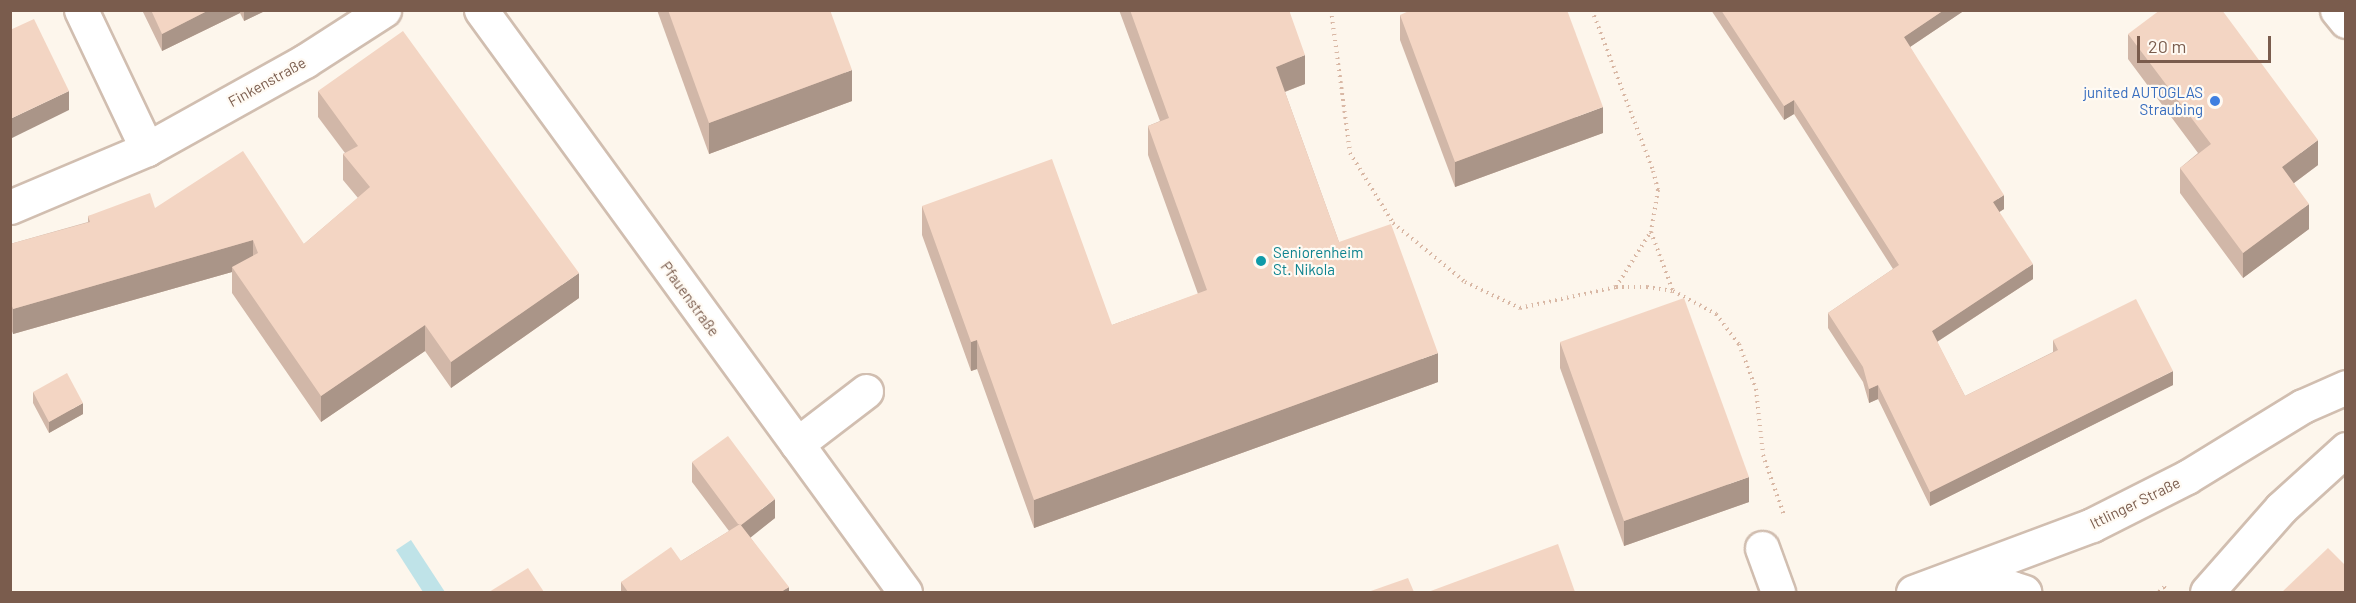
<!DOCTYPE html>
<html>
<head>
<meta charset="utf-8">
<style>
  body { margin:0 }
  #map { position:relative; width:2356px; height:603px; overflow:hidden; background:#fdf6ec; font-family:Barlow,sans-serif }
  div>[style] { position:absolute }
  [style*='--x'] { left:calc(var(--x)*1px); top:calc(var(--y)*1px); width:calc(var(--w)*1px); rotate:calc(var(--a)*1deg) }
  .water>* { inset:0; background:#bfe3e8 }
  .path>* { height:4px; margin-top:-2px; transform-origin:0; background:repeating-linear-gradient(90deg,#d9b8a5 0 1.5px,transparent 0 6px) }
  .roads { filter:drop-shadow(2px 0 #d1beb0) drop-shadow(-2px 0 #d1beb0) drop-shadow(0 2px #d1beb0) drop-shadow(0 -2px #d1beb0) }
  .minor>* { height:33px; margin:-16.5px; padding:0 16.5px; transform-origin:16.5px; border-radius:16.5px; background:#fff }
  .wall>* { inset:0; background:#d1b7a8 }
  .shaded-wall>* { inset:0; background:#aa9588 }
  .building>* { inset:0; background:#f3d5c3 }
  .dots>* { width:16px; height:16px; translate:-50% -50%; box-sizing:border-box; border:3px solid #fffaf3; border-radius:50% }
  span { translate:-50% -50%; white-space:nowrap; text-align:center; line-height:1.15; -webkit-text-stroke:4.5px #fffaf3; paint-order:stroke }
  .street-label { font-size:15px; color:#7a5c4d }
  .shop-label { font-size:15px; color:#366cbe }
  .right { translate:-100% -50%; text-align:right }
  .culture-label { font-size:15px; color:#0d838f }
  .left { translate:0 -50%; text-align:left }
  .frame { position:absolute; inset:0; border:12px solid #7a5c4d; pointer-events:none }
  .scale { position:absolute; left:2137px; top:36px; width:134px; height:27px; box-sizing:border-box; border:3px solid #7a5c4d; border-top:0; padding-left:8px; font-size:18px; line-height:21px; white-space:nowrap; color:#7a5c4d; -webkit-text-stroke:4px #fffaf3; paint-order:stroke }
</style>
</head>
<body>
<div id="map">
  <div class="water">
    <i style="clip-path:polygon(411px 540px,445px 592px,423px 592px,396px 550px)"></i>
  </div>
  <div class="path">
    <i style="--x:1331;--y:10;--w:144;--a:82.4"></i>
    <i style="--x:1350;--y:153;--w:82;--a:58.4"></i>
    <i style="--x:1393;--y:223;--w:93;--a:39.3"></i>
    <i style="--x:1465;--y:282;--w:61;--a:25.3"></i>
    <i style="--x:1520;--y:308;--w:98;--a:-12.3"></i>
    <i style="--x:1616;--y:287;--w:31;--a:0"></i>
    <i style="--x:1647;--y:287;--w:26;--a:9"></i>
    <i style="--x:1673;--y:291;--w:49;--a:28.1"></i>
    <i style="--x:1716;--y:314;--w:38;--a:53"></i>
    <i style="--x:1739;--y:344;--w:48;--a:69.3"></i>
    <i style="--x:1756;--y:389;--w:66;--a:83.9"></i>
    <i style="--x:1763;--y:455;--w:64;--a:70.7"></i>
    <i style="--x:1592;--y:10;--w:172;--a:69.2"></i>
    <i style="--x:1653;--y:171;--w:20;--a:75"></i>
    <i style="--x:1658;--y:190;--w:43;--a:99.5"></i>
    <i style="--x:1651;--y:232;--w:63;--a:69.6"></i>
    <i style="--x:1616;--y:287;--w:64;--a:-57.8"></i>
    <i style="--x:2159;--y:592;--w:7;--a:-45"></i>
    <i style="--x:2164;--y:587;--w:4;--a:45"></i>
  </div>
  <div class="roads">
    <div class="minor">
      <i style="--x:81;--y:10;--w:154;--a:64.6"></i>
      <i style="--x:481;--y:10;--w:720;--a:53.93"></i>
      <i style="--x:2337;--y:10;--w:14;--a:51"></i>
      <i style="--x:10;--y:207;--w:149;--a:-22.9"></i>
      <i style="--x:147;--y:149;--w:181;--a:-29.1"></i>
      <i style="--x:305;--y:61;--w:94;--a:-32.8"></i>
      <i style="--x:797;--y:444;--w:87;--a:-37.5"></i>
      <i style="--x:1762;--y:548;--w:47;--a:70"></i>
      <i style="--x:1913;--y:592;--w:191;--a:-20.5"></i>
      <i style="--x:2092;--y:525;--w:106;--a:-26.8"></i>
      <i style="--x:2187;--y:477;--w:136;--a:-31.5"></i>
      <i style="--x:2303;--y:406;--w:47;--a:-23.8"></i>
      <i style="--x:1978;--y:592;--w:34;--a:-7"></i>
      <i style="--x:2012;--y:588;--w:13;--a:18"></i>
      <i style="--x:2207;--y:592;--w:112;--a:-48.6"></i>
      <i style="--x:2281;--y:508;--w:88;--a:-42.2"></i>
    </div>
  </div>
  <div class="wall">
    <i style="clip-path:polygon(142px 10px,267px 10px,244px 21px,240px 13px,162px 51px)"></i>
    <i style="clip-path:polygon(657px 10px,830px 10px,852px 101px,709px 154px)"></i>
    <i style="clip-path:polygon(1119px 10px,1289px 10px,1305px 84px,1285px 92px,1339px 242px,1438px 382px,1034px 528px,977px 369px,971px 371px,922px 235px,922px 206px,1112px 325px,1198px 294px,1148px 155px,1148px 126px,1160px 121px)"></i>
    <i style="clip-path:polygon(1711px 10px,1965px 10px,1910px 47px,2004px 209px,1999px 212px,2033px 279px,1937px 342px,1965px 396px,2053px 352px,2053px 340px,2173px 385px,1930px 506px,1878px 399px,1869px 403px,1863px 382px,1828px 328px,1828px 313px,1893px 269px,1794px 114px,1784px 120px)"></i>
    <i style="clip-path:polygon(1400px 15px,1603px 133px,1455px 187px,1400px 40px)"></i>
    <i style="clip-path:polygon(2128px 34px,2318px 165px,2294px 183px,2309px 229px,2243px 278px,2180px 193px,2180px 168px,2198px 153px,2128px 59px)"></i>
    <i style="clip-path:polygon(318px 91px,579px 298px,451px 388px,425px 351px,321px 422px,232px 293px,232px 272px,13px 334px,10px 326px,10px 244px,88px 222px,88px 216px,155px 208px,304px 244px,358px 198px,343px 180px,343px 154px,345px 153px,318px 117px)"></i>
    <i style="clip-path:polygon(1560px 342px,1749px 502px,1624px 546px,1560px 368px)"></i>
    <i style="clip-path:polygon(33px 392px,83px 414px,49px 433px,33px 403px)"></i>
    <i style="clip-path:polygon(692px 462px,775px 518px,750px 537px,789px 592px,621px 592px,621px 582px,681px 561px,729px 531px,692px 482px)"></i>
  </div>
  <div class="shaded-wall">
    <i style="clip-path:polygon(209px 10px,240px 10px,240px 13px,162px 51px,162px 34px)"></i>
    <i style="clip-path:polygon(244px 10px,267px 10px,244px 21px)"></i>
    <i style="clip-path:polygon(1944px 10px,1965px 10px,1904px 51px,1904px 37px)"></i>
    <i style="clip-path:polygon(1305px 55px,1305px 84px,1276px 95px,1276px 67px)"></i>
    <i style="clip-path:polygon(852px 70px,852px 101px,709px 154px,709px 123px)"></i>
    <i style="clip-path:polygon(69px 91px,69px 110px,10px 139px,10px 119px)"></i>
    <i style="clip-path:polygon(1794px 100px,1794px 114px,1784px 120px,1784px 106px)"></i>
    <i style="clip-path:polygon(1603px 107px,1603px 133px,1455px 187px,1455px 162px)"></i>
    <i style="clip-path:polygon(2318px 140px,2318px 165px,2282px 192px,2282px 167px)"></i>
    <i style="clip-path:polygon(2004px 195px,2004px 209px,1993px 216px,1993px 202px)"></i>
    <i style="clip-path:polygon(2309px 204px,2309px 229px,2243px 278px,2243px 253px)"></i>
    <i style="clip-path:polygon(253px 240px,253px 266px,232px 267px,232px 272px,13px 334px,13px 309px)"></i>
    <i style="clip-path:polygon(2033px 264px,2033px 279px,1932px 345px,1932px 331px)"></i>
    <i style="clip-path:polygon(579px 273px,579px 298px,451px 388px,451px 362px)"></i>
    <i style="clip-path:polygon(425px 325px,425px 351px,321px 422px,321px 396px)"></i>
    <i style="clip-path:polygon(977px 340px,977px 369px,971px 371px,971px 342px)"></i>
    <i style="clip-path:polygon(1438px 353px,1438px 382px,1034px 528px,1034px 500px)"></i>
    <i style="clip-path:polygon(2173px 371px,2173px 385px,1930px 506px,1930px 492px)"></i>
    <i style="clip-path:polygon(1878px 385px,1878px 399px,1869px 403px,1869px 389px)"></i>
    <i style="clip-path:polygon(83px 403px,83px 414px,49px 433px,49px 422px)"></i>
    <i style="clip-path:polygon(1749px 477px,1749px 502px,1624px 546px,1624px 521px)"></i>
    <i style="clip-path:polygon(775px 499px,775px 518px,740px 546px,740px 526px)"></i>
    <i style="clip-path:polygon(789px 587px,789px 592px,781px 592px)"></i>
  </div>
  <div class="building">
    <i style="clip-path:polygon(151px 10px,209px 10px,162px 34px)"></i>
    <i style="clip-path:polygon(668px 10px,830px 10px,852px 70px,709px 123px)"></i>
    <i style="clip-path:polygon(1130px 10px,1289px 10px,1305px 55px,1276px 67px,1339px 242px,1391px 224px,1438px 353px,1034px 500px,977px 340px,971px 342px,922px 206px,1052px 159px,1112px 325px,1207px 290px,1148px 126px,1169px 118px)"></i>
    <i style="clip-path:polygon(1411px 10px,1567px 10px,1603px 107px,1455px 162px,1400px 15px)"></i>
    <i style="clip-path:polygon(1721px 10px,1944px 10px,1904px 37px,2004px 195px,1993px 202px,2033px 264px,1932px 331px,1965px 396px,2058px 350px,2053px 340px,2136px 299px,2173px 371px,1930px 492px,1878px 385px,1869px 389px,1863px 367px,1828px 313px,1899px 265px,1794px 100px,1784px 106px)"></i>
    <i style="clip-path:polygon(2160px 10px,2222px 10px,2318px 140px,2282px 167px,2309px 204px,2243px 253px,2180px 168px,2211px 144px,2128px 34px)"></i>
    <i style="clip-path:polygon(34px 19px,69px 91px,10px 119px,10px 30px)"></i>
    <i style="clip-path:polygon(403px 31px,579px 273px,451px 362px,425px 325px,321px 396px,232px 267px,258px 253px,253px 240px,13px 309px,10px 301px,10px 244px,90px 222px,88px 216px,150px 193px,155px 208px,243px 151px,304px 244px,370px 187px,343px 154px,358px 146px,318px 91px)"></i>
    <i style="clip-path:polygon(1684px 298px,1749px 477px,1624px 521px,1560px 342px)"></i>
    <i style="clip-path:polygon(67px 373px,83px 403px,49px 422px,33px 392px)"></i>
    <i style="clip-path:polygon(728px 436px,775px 499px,741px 525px,740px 524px,738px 524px,692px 462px)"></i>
    <i style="clip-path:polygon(740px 524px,789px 587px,781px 592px,628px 592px,621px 582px,671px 547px,681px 561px)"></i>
    <i style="clip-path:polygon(1558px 544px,1575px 592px,1428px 592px)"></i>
    <i style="clip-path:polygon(2328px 548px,2346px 566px,2346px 592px,2282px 592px)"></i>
    <i style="clip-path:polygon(528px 568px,544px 592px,489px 592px)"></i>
    <i style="clip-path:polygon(1408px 578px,1414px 592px,1368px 592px)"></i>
  </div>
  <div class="dots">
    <i style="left:2215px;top:101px;background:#3f7fe0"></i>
    <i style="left:1261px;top:261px;background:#0f9aa8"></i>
  </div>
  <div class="street-label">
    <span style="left:267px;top:82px;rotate:-29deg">Finkenstraße</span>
    <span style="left:690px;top:299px;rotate:54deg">Pfauenstraße</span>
    <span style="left:2135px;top:503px;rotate:-26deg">Ittlinger Straße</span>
  </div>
  <div class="shop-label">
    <span class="right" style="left:2203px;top:101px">junited AUTOGLAS<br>Straubing</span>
  </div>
  <div class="culture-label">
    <span class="left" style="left:1273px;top:261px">Seniorenheim<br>St. Nikola</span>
  </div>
  <div class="frame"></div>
  <div class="scale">20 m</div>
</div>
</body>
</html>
